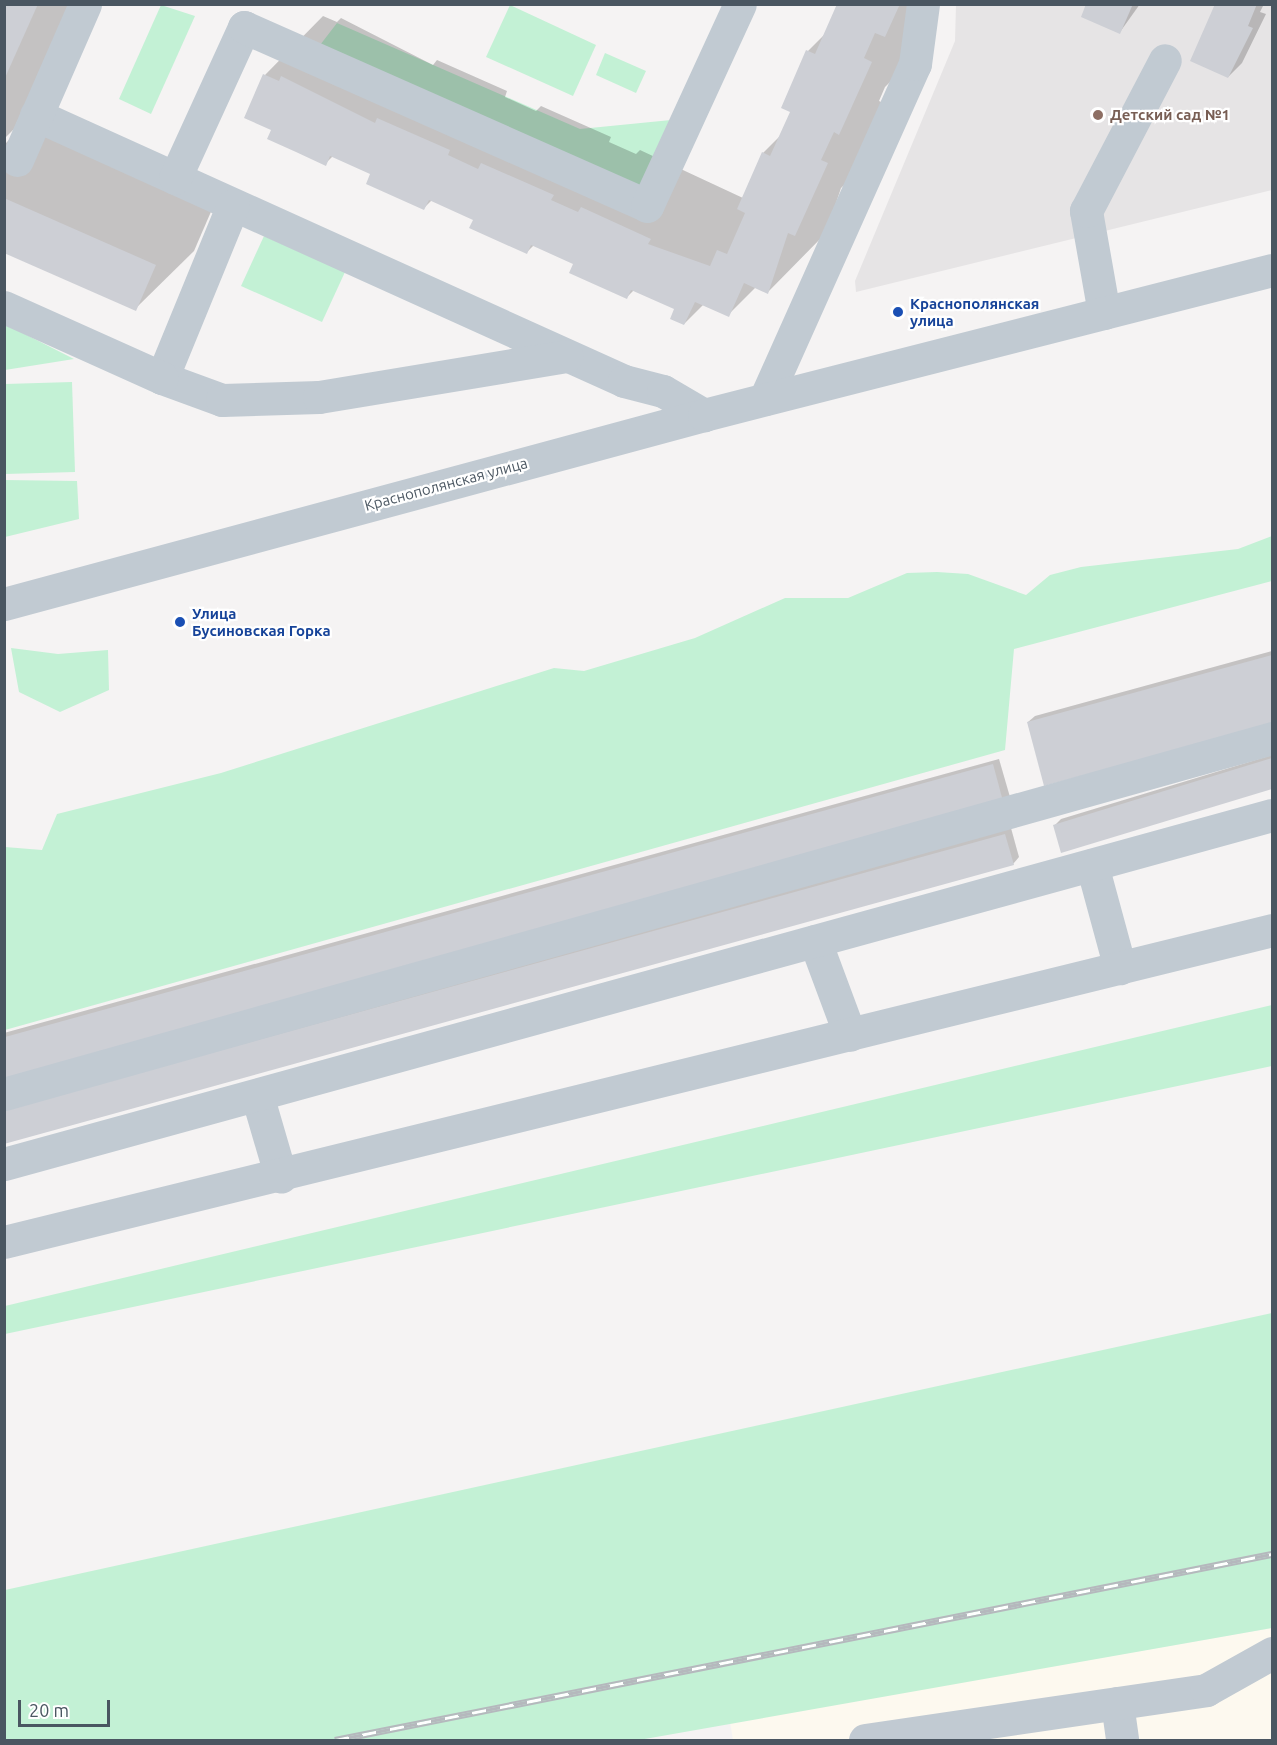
<!DOCTYPE html>
<html>
<head>
<meta charset="utf-8">
<style>
  body { margin:0 }
  #map { position:relative; width:1277px; height:1745px; overflow:hidden; background:#f5f3f3; font-family:Ubuntu,sans-serif }
  div>[style] { position:absolute }
  [style*='--x'] { left:calc(var(--x)*1px); top:calc(var(--y)*1px); width:calc(var(--w)*1px); rotate:calc(var(--a)*1deg) }
  .commercial>* { inset:0; background:#fdf9ef }
  .education>* { inset:0; background:#e6e4e5 }
  .green>* { inset:0; background:#c3f1d5 }
  .shadow>* { inset:0; background:#0003 }
  .building>* { inset:0; background:#cdcfd5 }
  .minor>* { height:33px; margin:-16.5px; padding:0 16.5px; transform-origin:16.5px; border-radius:16.5px; background:#c1cad2 }
  .rail>* { height:7px; margin-top:-3.5px; transform-origin:0; background:repeating-linear-gradient(90deg,#fff 0 14px,#b5b8bd 0 28px); box-sizing:border-box; border-block:2px solid #b5b8bd }
  .dots>* { width:16px; height:16px; translate:-50% -50%; box-sizing:border-box; border:3px solid #fff; border-radius:50% }
  span { translate:-50% -50%; white-space:nowrap; text-align:center; line-height:1.15; -webkit-text-stroke:4.5px #fff; paint-order:stroke }
  .education-label { font-size:15px; color:#785e54; font-weight:700 }
  .left { translate:0 -50%; text-align:left }
  .transit-label { font-size:15px; color:#164399; font-weight:700 }
  .street-label { font-size:15px; color:#4a5661 }
  .frame { position:absolute; inset:0; border:6px solid #4a5661; pointer-events:none }
  .scale { position:absolute; left:18px; top:1700px; width:92px; height:27px; box-sizing:border-box; border:3px solid #4a5661; border-top:0; padding-left:8px; font-size:18px; line-height:21px; white-space:nowrap; color:#4a5661; -webkit-text-stroke:4px #fff; paint-order:stroke }
</style>
</head>
<body>
<div id="map">
  <div class="commercial">
    <i style="clip-path:polygon(1272px 1628px,1272px 1740px,733px 1740px,730px 1722px)"></i>
  </div>
  <div class="education">
    <i style="clip-path:polygon(956px 5px,1272px 5px,1272px 190px,856px 292px,855px 281px,955px 41px)"></i>
  </div>
  <div class="green">
    <i style="clip-path:polygon(161px 5px,195px 16px,151px 114px,119px 99px)"></i>
    <i style="clip-path:polygon(510px 5px,596px 45px,573px 96px,486px 57px)"></i>
    <i style="clip-path:polygon(337px 23px,580px 129px,671px 120px,637px 192px,317px 49px)"></i>
    <i style="clip-path:polygon(605px 53px,646px 71px,636px 93px,596px 75px)"></i>
    <i style="clip-path:polygon(264px 236px,345px 272px,322px 322px,241px 286px)"></i>
    <i style="clip-path:polygon(5px 324px,74px 359px,5px 370px)"></i>
    <i style="clip-path:polygon(72px 382px,75px 472px,5px 474px,5px 384px)"></i>
    <i style="clip-path:polygon(4px 480px,77px 481px,79px 519px,5px 537px)"></i>
    <i style="clip-path:polygon(1272px 536px,1272px 581px,1014px 649px,1005px 750px,5px 1030px,5px 847px,42px 850px,57px 814px,221px 773px,554px 668px,584px 671px,695px 638px,785px 598px,848px 598px,907px 573px,937px 572px,968px 574px,1026px 595px,1050px 575px,1081px 567px,1238px 549px)"></i>
    <i style="clip-path:polygon(11px 648px,58px 654px,108px 650px,109px 690px,60px 712px,19px 692px)"></i>
    <i style="clip-path:polygon(1272px 1005px,1272px 1066px,5px 1334px,5px 1306px)"></i>
    <i style="clip-path:polygon(1272px 1313px,1272px 1628px,639px 1740px,5px 1740px,5px 1590px)"></i>
  </div>
  <div class="shadow">
    <i style="clip-path:polygon(4px 4px,70px 4px,14px 129px,4px 139px)"></i>
    <i style="clip-path:polygon(839px 4px,929px 4px,897px 75px,885px 87px,879px 101px,885px 104px,853px 176px,841px 188px,826px 233px,768px 292px,756px 287px,728px 315px,704px 304px,684px 324px,676px 308px,634px 290px,627px 297px,575px 263px,534px 245px,527px 252px,475px 219px,432px 200px,424px 208px,372px 173px,333px 156px,325px 164px,273px 129px,265px 75px,323px 16px,337px 22px,341px 18px,433px 65px,437px 60px,507px 91px,505px 97px,536px 111px,541px 106px,611px 137px,609px 142px,636px 154px,640px 150px,743px 198px,763px 153px,781px 135px,792px 111px,808px 51px,826px 33px)"></i>
    <i style="clip-path:polygon(1088px 4px,1140px 4px,1120px 32px)"></i>
    <i style="clip-path:polygon(1217px 4px,1264px 4px,1260px 12px,1266px 14px,1242px 63px,1228px 77px)"></i>
    <i style="clip-path:polygon(26px 123px,213px 207px,194px 251px,135px 309px,4px 251px,4px 145px)"></i>
    <i style="clip-path:polygon(1272px 651px,1272px 722px,1028px 722px,1035px 716px)"></i>
    <i style="clip-path:polygon(1272px 755px,1272px 788px,1062px 851px,1054px 826px,1061px 819px)"></i>
    <i style="clip-path:polygon(999px 759px,1010px 797px,4px 1079px,4px 1033px)"></i>
    <i style="clip-path:polygon(1011px 828px,1019px 857px,1013px 864px,4px 1106px)"></i>
  </div>
  <div class="building">
    <i style="clip-path:polygon(4px 4px,38px 4px,4px 80px)"></i>
    <i style="clip-path:polygon(837px 4px,900px 4px,885px 37px,875px 33px,864px 58px,872px 62px,839px 135px,834px 132px,821px 160px,828px 163px,795px 236px,788px 233px,768px 294px,744px 283px,729px 317px,695px 302px,684px 325px,670px 319px,674px 309px,631px 290px,627px 299px,569px 273px,573px 264px,531px 245px,527px 254px,469px 228px,473px 220px,429px 200px,424px 210px,366px 184px,370px 174px,330px 156px,326px 166px,296px 152px,267px 139px,271px 130px,244px 118px,263px 74px,279px 81px,281px 76px,375px 123px,377px 118px,450px 150px,448px 155px,478px 169px,481px 163px,554px 195px,551px 200px,578px 212px,581px 207px,651px 239px,648px 244px,710px 266px,717px 250px,727px 254px,745px 213px,737px 209px,762px 152px,770px 156px,790px 112px,781px 108px,806px 50px,815px 54px)"></i>
    <i style="clip-path:polygon(1086px 4px,1133px 4px,1120px 34px,1081px 17px)"></i>
    <i style="clip-path:polygon(1215px 4px,1257px 4px,1248px 26px,1253px 28px,1228px 78px,1190px 61px)"></i>
    <i style="clip-path:polygon(4px 198px,156px 265px,136px 311px,4px 253px)"></i>
    <i style="clip-path:polygon(1272px 655px,1272px 724px,1044px 786px,1027px 722px)"></i>
    <i style="clip-path:polygon(1272px 758px,1272px 789px,1061px 853px,1053px 825px)"></i>
    <i style="clip-path:polygon(993px 764px,1004px 805px,5px 1081px,5px 1037px)"></i>
    <i style="clip-path:polygon(1005px 834px,1014px 865px,4px 1144px,4px 1110px)"></i>
  </div>
  <div class="minor">
    <i style="--x:36;--y:115;--w:645;--a:24.34"></i>
    <i style="--x:624;--y:381;--w:40;--a:14.4"></i>
    <i style="--x:663;--y:391;--w:48;--a:30.3"></i>
    <i style="--x:17;--y:160;--w:170;--a:-66.4"></i>
    <i style="--x:175;--y:178;--w:166;--a:-65.4"></i>
    <i style="--x:244;--y:27;--w:441;--a:23.9"></i>
    <i style="--x:647;--y:206;--w:222;--a:-65.3"></i>
    <i style="--x:233;--y:205;--w:187;--a:112.3"></i>
    <i style="--x:162;--y:378;--w:64;--a:20.1"></i>
    <i style="--x:222;--y:400;--w:97;--a:-1.8"></i>
    <i style="--x:319;--y:397;--w:251;--a:-9.4"></i>
    <i style="--x:4;--y:307;--w:173;--a:24.2"></i>
    <i style="--x:1104;--y:313;--w:104;--a:-100"></i>
    <i style="--x:1086;--y:211;--w:170;--a:-62.4"></i>
    <i style="--x:765;--y:399;--w:367;--a:-65.9"></i>
    <i style="--x:915;--y:64;--w:61;--a:-82.4"></i>
    <i style="--x:4;--y:604;--w:725;--a:-15.11"></i>
    <i style="--x:704;--y:415;--w:586;--a:-14.32"></i>
    <i style="--x:1092;--y:865;--w:107;--a:74.8"></i>
    <i style="--x:815;--y:941;--w:100;--a:69.6"></i>
    <i style="--x:4;--y:1094;--w:1317;--a:-15.68"></i>
    <i style="--x:257;--y:1095;--w:85;--a:73.7"></i>
    <i style="--x:4;--y:1164;--w:1315;--a:-15.39"></i>
    <i style="--x:4;--y:1242;--w:1306;--a:-13.82"></i>
    <i style="--x:1117;--y:1703;--w:37;--a:82"></i>
    <i style="--x:865;--y:1740;--w:345;--a:-8.3"></i>
    <i style="--x:1206;--y:1690;--w:76;--a:-29.3"></i>
  </div>
  <div class="rail">
    <i style="--x:335;--y:1740;--w:955;--a:-11.23"></i>
  </div>
  <div class="dots">
    <i style="left:1098px;top:115px;background:#8d6e63"></i>
    <i style="left:898px;top:312px;background:#1a4fb4"></i>
    <i style="left:180px;top:622px;background:#1a4fb4"></i>
  </div>
  <div class="education-label">
    <span class="left" style="left:1110px;top:115px">Детский сад №1</span>
  </div>
  <div class="transit-label">
    <span class="left" style="left:910px;top:312px">Краснополянская<br>улица</span>
    <span class="left" style="left:192px;top:622px">Улица<br>Бусиновская Горка</span>
  </div>
  <div class="street-label">
    <span style="left:446px;top:484px;rotate:-15deg">Краснополянская улица</span>
  </div>
  <div class="frame"></div>
  <div class="scale">20 m</div>
</div>
</body>
</html>
